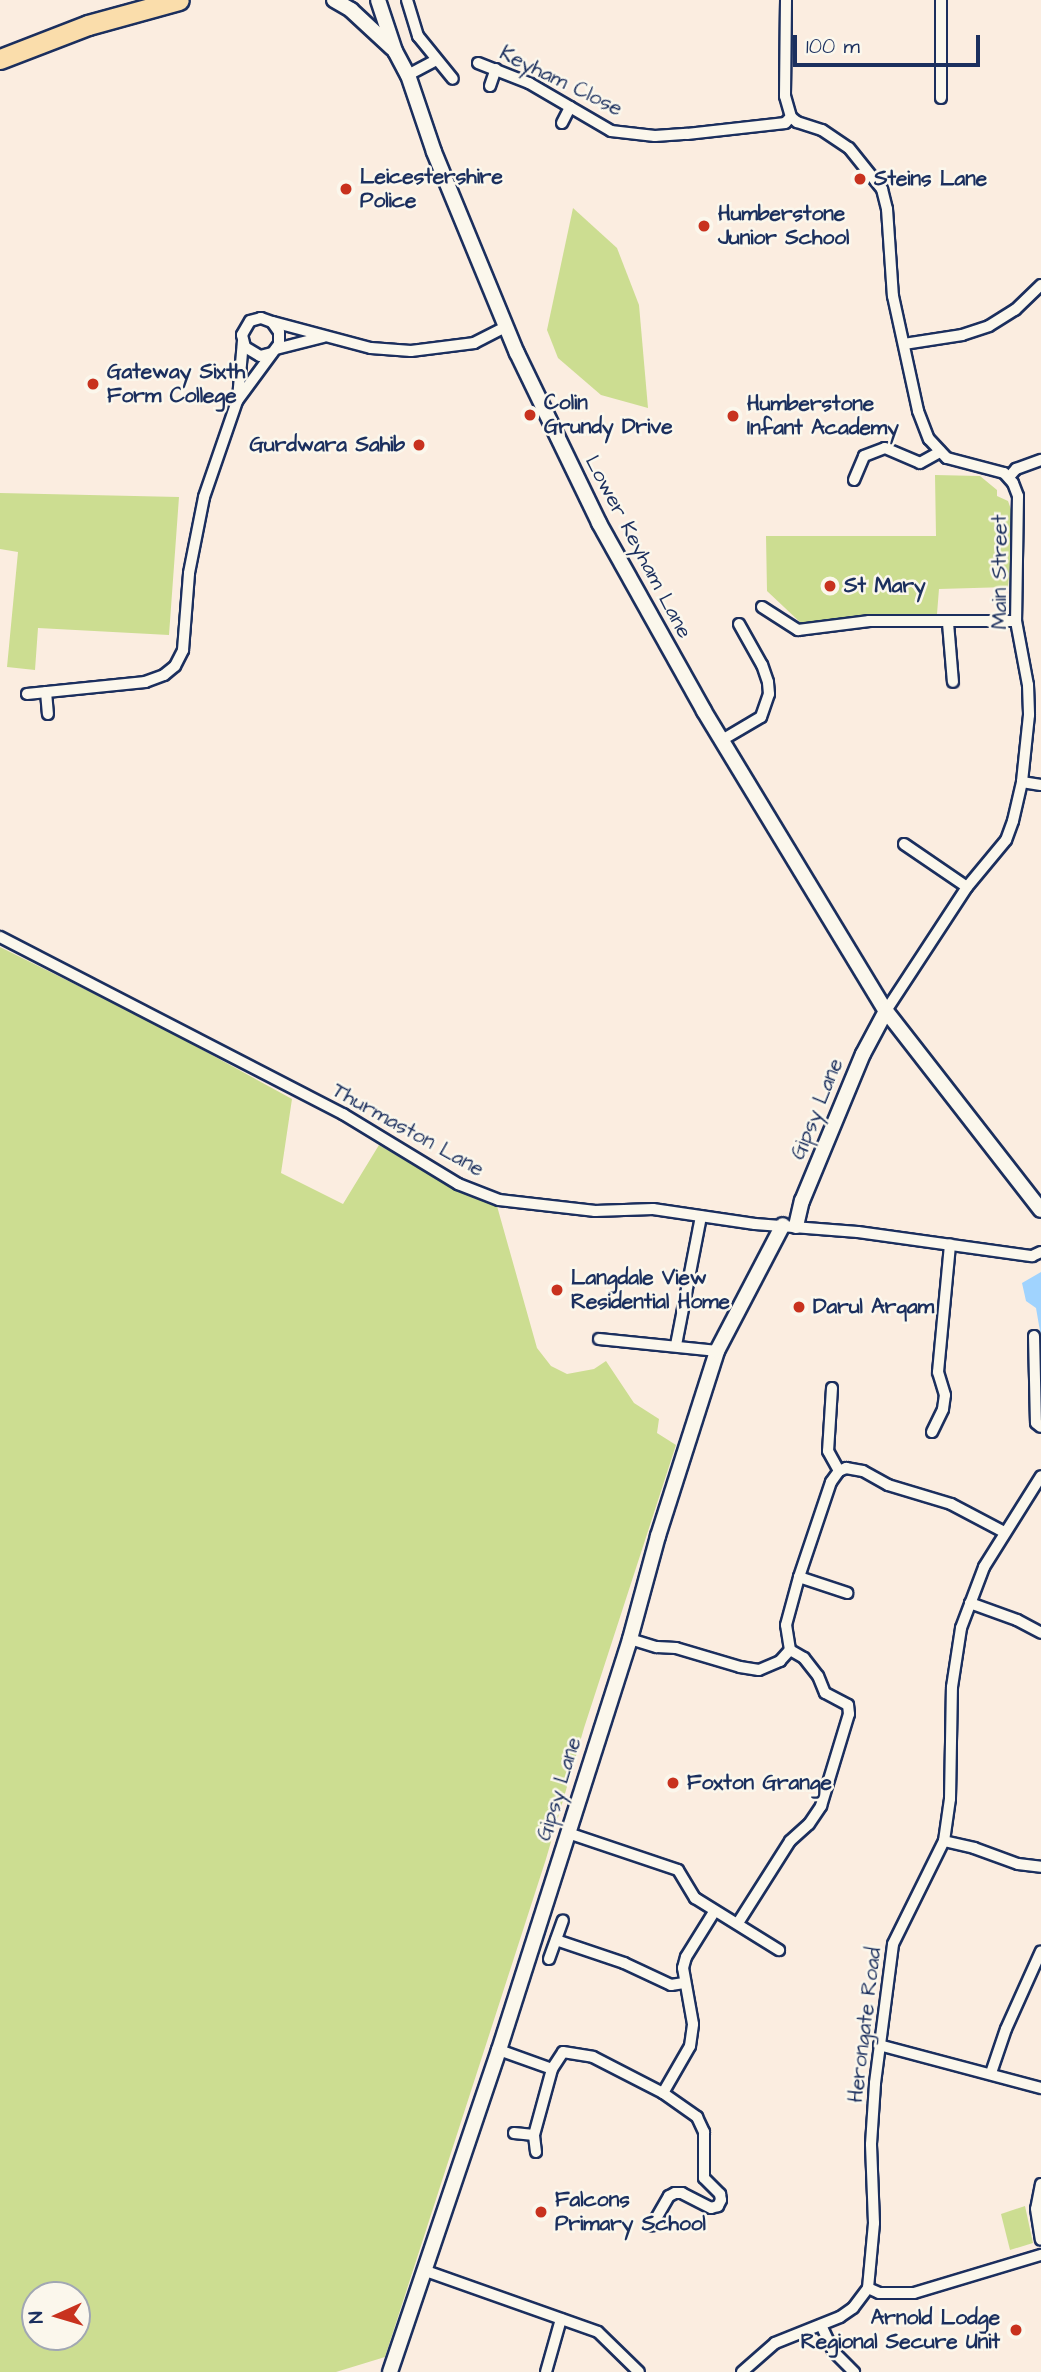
<!DOCTYPE html>
<html>
<head>
<meta charset="utf-8">
<style>
  body { margin:0 }
  #map { position:relative; width:1041px; height:2372px; overflow:hidden; background:#fbede0; font-family:"Architects Daughter",sans-serif }
  div>[style] { position:absolute }
  [style*='--x'] { left:calc(var(--x)*1px); top:calc(var(--y)*1px); width:calc(var(--w)*1px); rotate:calc(var(--a)*1deg) }
  .green>* { inset:0; background:#ccdd91 }
  .water>* { inset:0; background:#a0d3fe }
  .roads { filter:drop-shadow(2px 0 #1b2f5e) drop-shadow(-2px 0 #1b2f5e) drop-shadow(0 2px #1b2f5e) drop-shadow(0 -2px #1b2f5e) }
  .minor>* { height:10px; margin:-5px; padding:0 5px; transform-origin:5px; border-radius:5px; background:#fbf7ec }
  .tertiary>* { height:14px; margin:-7px; padding:0 7px; transform-origin:7px; border-radius:7px; background:#fbf7ec }
  .trunk>* { height:19px; margin:-9.5px; padding:0 9.5px; transform-origin:9.5px; border-radius:9.5px; background:#faddab }
  .dots>* { width:19px; height:19px; translate:-50% -50%; box-sizing:border-box; border:4px solid #fbf7ec; border-radius:50% }
  span { translate:-50% -50%; white-space:nowrap; text-align:center; line-height:1.15; -webkit-text-stroke:5px #fbf7ec; paint-order:stroke }
  .street-label { font-size:21px; color:#1b2f5e }
  .poi-label { font-size:21px; color:#1b2f5e; font-weight:700 }
  .left { translate:0 -50%; text-align:left }
  .right { translate:-100% -50%; text-align:right }
  .north { position:absolute; left:21px; top:2281px; width:70px; height:70px; box-sizing:border-box; background:#fbf7ec; border:2px solid #a1a7b3; border-radius:50%; rotate:266deg; font-size:19px; font-weight:700; line-height:28px; text-align:center; color:#1b2f5e }
  .north::after { content:''; display:block; margin:auto; width:24px; height:32px; background:#c8321e; clip-path:polygon(50% 0,100% 100%,50% 72%,0 100%) }
  .scale { position:absolute; left:793px; top:35px; width:187px; height:32px; box-sizing:border-box; border:4px solid #1b2f5e; border-top:0; padding-left:9px; font-size:21px; line-height:24px; white-space:nowrap; color:#1b2f5e; -webkit-text-stroke:5px #fbf7ec; paint-order:stroke }
</style>
</head>
<body>
<div id="map">
  <div class="green">
    <i style="clip-path:polygon(573px 208px,617px 248px,639px 305px,648px 408px,601px 395px,558px 358px,547px 330px)"></i>
    <i style="clip-path:polygon(935px 475px,980px 476px,997px 490px,997px 496px,1008px 501px,1014px 518px,1008px 587px,939px 589px,937px 614px,859px 615px,802px 624px,767px 591px,766px 536px,936px 536px)"></i>
    <i style="clip-path:polygon(0 493px,179px 497px,169px 635px,38px 628px,35px 670px,7px 667px,18px 552px,0 549px)"></i>
    <i style="clip-path:polygon(evenodd,0 947px,159px 1026px,292px 1099px,281px 1173px,343px 1204px,379px 1145px,454px 1189px,497px 1206px,537px 1348px,551px 1366px,567px 1374px,594px 1369px,606px 1361px,634px 1403px,659px 1419px,657px 1433px,676px 1445px,584px 1728px,546px 1859px,385px 2357px,336px 2372px,0 2372px,0 947px,35px 2295px,77px 2295px,77px 2337px,35px 2337px,35px 2295px)"></i>
    <i style="clip-path:polygon(1025px 2206px,1033px 2243px,1010px 2250px,1001px 2214px)"></i>
  </div>
  <div class="water">
    <i style="clip-path:polygon(1041px 1272px,1041px 1337px,1036px 1308px,1026px 1301px,1022px 1283px)"></i>
  </div>
  <div class="roads">
    <div class="minor">
      <i style="--x:407;--y:0;--w:38;--a:73"></i>
      <i style="--x:418;--y:36;--w:55;--a:50.9"></i>
      <i style="--x:786;--y:0;--w:96;--a:90.6"></i>
      <i style="--x:785;--y:96;--w:22;--a:74"></i>
      <i style="--x:478;--y:63;--w:55;--a:21.4"></i>
      <i style="--x:529;--y:83;--w:95;--a:30.3"></i>
      <i style="--x:611;--y:131;--w:44;--a:6.5"></i>
      <i style="--x:655;--y:136;--w:32;--a:-4"></i>
      <i style="--x:687;--y:134;--w:99;--a:-6.4"></i>
      <i style="--x:785;--y:123;--w:8;--a:-45"></i>
      <i style="--x:408;--y:75;--w:32;--a:-28"></i>
      <i style="--x:490;--y:86;--w:18;--a:-71"></i>
      <i style="--x:941;--y:98;--w:98;--a:-90"></i>
      <i style="--x:791;--y:117;--w:8;--a:40"></i>
      <i style="--x:797;--y:122;--w:26;--a:18"></i>
      <i style="--x:822;--y:130;--w:32;--a:34"></i>
      <i style="--x:849;--y:148;--w:53;--a:51.2"></i>
      <i style="--x:882;--y:189;--w:21;--a:76"></i>
      <i style="--x:887;--y:209;--w:87;--a:86.1"></i>
      <i style="--x:893;--y:296;--w:118;--a:77.7"></i>
      <i style="--x:918;--y:411;--w:30;--a:69"></i>
      <i style="--x:929;--y:439;--w:26;--a:47"></i>
      <i style="--x:947;--y:458;--w:59;--a:14.7"></i>
      <i style="--x:1004;--y:473;--w:13;--a:48"></i>
      <i style="--x:1013;--y:483;--w:14;--a:69"></i>
      <i style="--x:1018;--y:496;--w:125;--a:90.9"></i>
      <i style="--x:1016;--y:621;--w:65;--a:79.4"></i>
      <i style="--x:1028;--y:685;--w:30;--a:88"></i>
      <i style="--x:1029;--y:715;--w:67;--a:96"></i>
      <i style="--x:1022;--y:782;--w:40;--a:103"></i>
      <i style="--x:1013;--y:821;--w:20;--a:110"></i>
      <i style="--x:1006;--y:840;--w:61;--a:129.7"></i>
      <i style="--x:967;--y:887;--w:148;--a:123.2"></i>
      <i style="--x:562;--y:123;--w:18;--a:-63"></i>
      <i style="--x:273;--y:322;--w:101;--a:14.9"></i>
      <i style="--x:371;--y:348;--w:40;--a:4.3"></i>
      <i style="--x:411;--y:351;--w:64;--a:-7.2"></i>
      <i style="--x:474;--y:343;--w:36;--a:-27"></i>
      <i style="--x:904;--y:344;--w:59;--a:-8.8"></i>
      <i style="--x:962;--y:335;--w:28;--a:-18"></i>
      <i style="--x:989;--y:326;--w:31;--a:-32"></i>
      <i style="--x:1015;--y:310;--w:36;--a:-44"></i>
      <i style="--x:276;--y:349;--w:49;--a:-14.3"></i>
      <i style="--x:238;--y:399;--w:58;--a:-85.1"></i>
      <i style="--x:1009;--y:477;--w:11;--a:-49"></i>
      <i style="--x:1016;--y:469;--w:27;--a:-20"></i>
      <i style="--x:854;--y:480;--w:26;--a:-67"></i>
      <i style="--x:864;--y:456;--w:22;--a:-21"></i>
      <i style="--x:885;--y:448;--w:38;--a:23"></i>
      <i style="--x:920;--y:463;--w:23;--a:-29"></i>
      <i style="--x:762;--y:607;--w:43;--a:32.6"></i>
      <i style="--x:798;--y:630;--w:72;--a:-7.2"></i>
      <i style="--x:869;--y:621;--w:147;--a:0"></i>
      <i style="--x:948;--y:623;--w:59;--a:85.2"></i>
      <i style="--x:46;--y:692;--w:22;--a:85"></i>
      <i style="--x:27;--y:694;--w:119;--a:-5.8"></i>
      <i style="--x:145;--y:682;--w:20;--a:-20"></i>
      <i style="--x:164;--y:675;--w:14;--a:-39"></i>
      <i style="--x:175;--y:666;--w:18;--a:-63"></i>
      <i style="--x:183;--y:650;--w:77;--a:-85.5"></i>
      <i style="--x:189;--y:573;--w:77;--a:-78.8"></i>
      <i style="--x:204;--y:497;--w:102;--a:-71"></i>
      <i style="--x:237;--y:401;--w:71;--a:-53.6"></i>
      <i style="--x:279;--y:344;--w:12;--a:-90"></i>
      <i style="--x:279;--y:332;--w:12;--a:-125"></i>
      <i style="--x:272;--y:322;--w:12;--a:-160"></i>
      <i style="--x:261;--y:318;--w:11;--a:165"></i>
      <i style="--x:250;--y:321;--w:16;--a:120"></i>
      <i style="--x:242;--y:335;--w:12;--a:76"></i>
      <i style="--x:245;--y:347;--w:17;--a:31"></i>
      <i style="--x:260;--y:356;--w:12;--a:-14"></i>
      <i style="--x:722;--y:740;--w:45;--a:-30.5"></i>
      <i style="--x:761;--y:717;--w:24;--a:-71"></i>
      <i style="--x:769;--y:694;--w:12;--a:-95"></i>
      <i style="--x:768;--y:682;--w:18;--a:-109"></i>
      <i style="--x:762;--y:665;--w:47;--a:-119.3"></i>
      <i style="--x:1022;--y:782;--w:19;--a:9"></i>
      <i style="--x:904;--y:844;--w:76;--a:34.3"></i>
      <i style="--x:0;--y:937;--w:386;--a:27.3"></i>
      <i style="--x:343;--y:1114;--w:135;--a:31.3"></i>
      <i style="--x:458;--y:1184;--w:44;--a:21.3"></i>
      <i style="--x:499;--y:1200;--w:97;--a:6.5"></i>
      <i style="--x:595;--y:1211;--w:58;--a:-2"></i>
      <i style="--x:653;--y:1209;--w:103;--a:8.4"></i>
      <i style="--x:755;--y:1224;--w:103;--a:4.4"></i>
      <i style="--x:858;--y:1232;--w:176;--a:7.9"></i>
      <i style="--x:1032;--y:1256;--w:10;--a:-24"></i>
      <i style="--x:1034;--y:1336;--w:87;--a:88.7"></i>
      <i style="--x:1036;--y:1423;--w:6;--a:39"></i>
      <i style="--x:599;--y:1339;--w:119;--a:5.8"></i>
      <i style="--x:676;--y:1345;--w:131;--a:-79"></i>
      <i style="--x:832;--y:1388;--w:63;--a:93.6"></i>
      <i style="--x:828;--y:1451;--w:23;--a:61"></i>
      <i style="--x:839;--y:1471;--w:8;--a:-23"></i>
      <i style="--x:846;--y:1468;--w:17;--a:10"></i>
      <i style="--x:863;--y:1471;--w:29;--a:29"></i>
      <i style="--x:888;--y:1485;--w:66;--a:16.8"></i>
      <i style="--x:951;--y:1504;--w:60;--a:27.8"></i>
      <i style="--x:932;--y:1432;--w:25;--a:-64"></i>
      <i style="--x:943;--y:1409;--w:14;--a:-82"></i>
      <i style="--x:945;--y:1395;--w:24;--a:-107"></i>
      <i style="--x:938;--y:1372;--w:128;--a:-84.6"></i>
      <i style="--x:799;--y:1577;--w:51;--a:18.4"></i>
      <i style="--x:970;--y:1603;--w:50;--a:19.9"></i>
      <i style="--x:1017;--y:1620;--w:27;--a:28"></i>
      <i style="--x:630;--y:1639;--w:28;--a:17"></i>
      <i style="--x:657;--y:1647;--w:19;--a:3"></i>
      <i style="--x:676;--y:1648;--w:67;--a:16.5"></i>
      <i style="--x:740;--y:1667;--w:19;--a:9"></i>
      <i style="--x:759;--y:1670;--w:23;--a:-23"></i>
      <i style="--x:780;--y:1661;--w:15;--a:-48"></i>
      <i style="--x:790;--y:1650;--w:25;--a:-99"></i>
      <i style="--x:786;--y:1625;--w:50;--a:-74.8"></i>
      <i style="--x:799;--y:1577;--w:100;--a:-71.4"></i>
      <i style="--x:831;--y:1482;--w:14;--a:-54"></i>
      <i style="--x:568;--y:1833;--w:116;--a:18.6"></i>
      <i style="--x:678;--y:1870;--w:33;--a:59"></i>
      <i style="--x:695;--y:1898;--w:99;--a:31.8"></i>
      <i style="--x:944;--y:1841;--w:31;--a:13"></i>
      <i style="--x:974;--y:1848;--w:47;--a:20"></i>
      <i style="--x:1018;--y:1864;--w:23;--a:7"></i>
      <i style="--x:738;--y:1923;--w:97;--a:-57.6"></i>
      <i style="--x:790;--y:1841;--w:25;--a:-42"></i>
      <i style="--x:809;--y:1824;--w:22;--a:-56"></i>
      <i style="--x:821;--y:1806;--w:96;--a:-73.1"></i>
      <i style="--x:849;--y:1714;--w:9;--a:-96"></i>
      <i style="--x:848;--y:1705;--w:26;--a:-152"></i>
      <i style="--x:825;--y:1693;--w:18;--a:-112"></i>
      <i style="--x:818;--y:1676;--w:23;--a:-128"></i>
      <i style="--x:804;--y:1658;--w:16;--a:-150"></i>
      <i style="--x:556;--y:1940;--w:72;--a:18.7"></i>
      <i style="--x:624;--y:1963;--w:52;--a:25.1"></i>
      <i style="--x:671;--y:1985;--w:13;--a:-9"></i>
      <i style="--x:549;--y:1959;--w:41;--a:-70.3"></i>
      <i style="--x:879;--y:2045;--w:168;--a:14.9"></i>
      <i style="--x:499;--y:2050;--w:56;--a:19.7"></i>
      <i style="--x:552;--y:2069;--w:20;--a:-57"></i>
      <i style="--x:563;--y:2052;--w:30;--a:9"></i>
      <i style="--x:593;--y:2057;--w:79;--a:27.2"></i>
      <i style="--x:663;--y:2093;--w:42;--a:35.2"></i>
      <i style="--x:697;--y:2117;--w:17;--a:65"></i>
      <i style="--x:704;--y:2132;--w:46;--a:90"></i>
      <i style="--x:704;--y:2178;--w:23;--a:45"></i>
      <i style="--x:720;--y:2194;--w:6;--a:81"></i>
      <i style="--x:721;--y:2200;--w:7;--a:117"></i>
      <i style="--x:718;--y:2206;--w:7;--a:164"></i>
      <i style="--x:711;--y:2208;--w:33;--a:-153"></i>
      <i style="--x:682;--y:2193;--w:7;--a:180"></i>
      <i style="--x:675;--y:2193;--w:7;--a:153"></i>
      <i style="--x:669;--y:2196;--w:34;--a:120"></i>
      <i style="--x:991;--y:2073;--w:46;--a:-71.2"></i>
      <i style="--x:1006;--y:2029;--w:85;--a:-65.8"></i>
      <i style="--x:663;--y:2093;--w:54;--a:-60.1"></i>
      <i style="--x:690;--y:2046;--w:22;--a:-82"></i>
      <i style="--x:693;--y:2024;--w:57;--a:-100.1"></i>
      <i style="--x:683;--y:1968;--w:11;--a:-75"></i>
      <i style="--x:686;--y:1957;--w:53;--a:-58.1"></i>
      <i style="--x:514;--y:2133;--w:20;--a:6"></i>
      <i style="--x:536;--y:2152;--w:17;--a:-97"></i>
      <i style="--x:534;--y:2135;--w:68;--a:-74.7"></i>
      <i style="--x:1041;--y:2184;--w:25;--a:101"></i>
      <i style="--x:1036;--y:2209;--w:31;--a:81"></i>
      <i style="--x:426;--y:2271;--w:182;--a:19.5"></i>
      <i style="--x:598;--y:2332;--w:57;--a:44.3"></i>
      <i style="--x:868;--y:2288;--w:12;--a:24"></i>
      <i style="--x:879;--y:2293;--w:35;--a:0"></i>
      <i style="--x:914;--y:2293;--w:133;--a:-16.7"></i>
      <i style="--x:821;--y:2325;--w:29;--a:65"></i>
      <i style="--x:833;--y:2351;--w:30;--a:45"></i>
      <i style="--x:546;--y:2372;--w:55;--a:-74.2"></i>
      <i style="--x:742;--y:2372;--w:44;--a:-41.3"></i>
      <i style="--x:775;--y:2343;--w:70;--a:-21.8"></i>
      <i style="--x:840;--y:2317;--w:16;--a:-35"></i>
      <i style="--x:853;--y:2308;--w:25;--a:-53"></i>
      <i style="--x:868;--y:2288;--w:65;--a:-84.7"></i>
      <i style="--x:874;--y:2223;--w:79;--a:-92.2"></i>
      <i style="--x:871;--y:2144;--w:61;--a:-86.2"></i>
      <i style="--x:875;--y:2083;--w:140;--a:-82.6"></i>
      <i style="--x:893;--y:1944;--w:115;--a:-63.7"></i>
      <i style="--x:944;--y:1841;--w:42;--a:-81.9"></i>
      <i style="--x:950;--y:1799;--w:112;--a:-89"></i>
      <i style="--x:952;--y:1687;--w:60;--a:-81.3"></i>
      <i style="--x:961;--y:1628;--w:65;--a:-69.3"></i>
      <i style="--x:984;--y:1567;--w:107;--a:-57.9"></i>
    </div>
    <div class="tertiary">
      <i style="--x:334;--y:0;--w:20;--a:30"></i>
      <i style="--x:351;--y:10;--w:56;--a:42.8"></i>
      <i style="--x:378;--y:0;--w:54;--a:71.6"></i>
      <i style="--x:395;--y:51;--w:27;--a:62"></i>
      <i style="--x:408;--y:75;--w:81;--a:71.3"></i>
      <i style="--x:434;--y:152;--w:217;--a:67.6"></i>
      <i style="--x:517;--y:353;--w:189;--a:64.2"></i>
      <i style="--x:599;--y:523;--w:215;--a:60.8"></i>
      <i style="--x:704;--y:711;--w:351;--a:58.8"></i>
      <i style="--x:886;--y:1011;--w:252;--a:52.1"></i>
      <i style="--x:796;--y:1226;--w:26;--a:-77"></i>
      <i style="--x:802;--y:1201;--w:159;--a:-67.5"></i>
      <i style="--x:863;--y:1054;--w:49;--a:-61.9"></i>
      <i style="--x:390;--y:2372;--w:340;--a:-71.3"></i>
      <i style="--x:499;--y:2050;--w:431;--a:-72.3"></i>
      <i style="--x:630;--y:1639;--w:107;--a:-74.8"></i>
      <i style="--x:658;--y:1536;--w:194;--a:-72.3"></i>
      <i style="--x:717;--y:1351;--w:142;--a:-62.4"></i>
    </div>
    <div class="trunk">
      <i style="--x:0;--y:59;--w:94;--a:-21.1"></i>
      <i style="--x:88;--y:25;--w:94;--a:-15.4"></i>
    </div>
  </div>
  <div class="dots">
    <i style="left:860px;top:179px;background:#c8321e"></i>
    <i style="left:346px;top:189px;background:#c8321e"></i>
    <i style="left:704px;top:226px;background:#c8321e"></i>
    <i style="left:93px;top:384px;background:#c8321e"></i>
    <i style="left:530px;top:415px;background:#c8321e"></i>
    <i style="left:733px;top:416px;background:#c8321e"></i>
    <i style="left:419px;top:445px;background:#c8321e"></i>
    <i style="left:830px;top:586px;background:#c8321e"></i>
    <i style="left:557px;top:1290px;background:#c8321e"></i>
    <i style="left:799px;top:1307px;background:#c8321e"></i>
    <i style="left:673px;top:1783px;background:#c8321e"></i>
    <i style="left:541px;top:2212px;background:#c8321e"></i>
    <i style="left:1016px;top:2330px;background:#c8321e"></i>
  </div>
  <div class="street-label">
    <span style="left:561px;top:81px;rotate:26deg">Keyham Close</span>
    <span style="left:638px;top:547px;rotate:62deg">Lower Keyham Lane</span>
    <span style="left:1000px;top:572px;rotate:-90deg">Main Street</span>
    <span style="left:817px;top:1109px;rotate:-68deg">Gipsy Lane</span>
    <span style="left:408px;top:1130px;rotate:29deg">Thurmaston Lane</span>
    <span style="left:559px;top:1789px;rotate:-73deg">Gipsy Lane</span>
    <span style="left:865px;top:2025px;rotate:-83deg">Herongate Road</span>
  </div>
  <div class="poi-label">
    <span class="left" style="left:360px;top:189px">Leicestershire<br>Police</span>
    <span class="left" style="left:874px;top:179px">Steins Lane</span>
    <span class="left" style="left:718px;top:226px">Humberstone<br>Junior School</span>
    <span class="left" style="left:107px;top:384px">Gateway Sixth<br>Form College</span>
    <span class="left" style="left:544px;top:415px">Colin<br>Grundy Drive</span>
    <span class="left" style="left:747px;top:416px">Humberstone<br>Infant Academy</span>
    <span class="right" style="left:405px;top:445px">Gurdwara Sahib</span>
    <span class="left" style="left:844px;top:586px">St Mary</span>
    <span class="left" style="left:571px;top:1290px">Langdale View<br>Residential Home</span>
    <span class="left" style="left:813px;top:1307px">Darul Arqam</span>
    <span class="left" style="left:687px;top:1783px">Foxton Grange</span>
    <span class="left" style="left:555px;top:2212px">Falcons<br>Primary School</span>
    <span class="right" style="left:1000px;top:2330px">Arnold Lodge<br>Regional Secure Unit</span>
  </div>
  <div class="north">N</div>
  <div class="scale">100 m</div>
</div>
</body>
</html>
